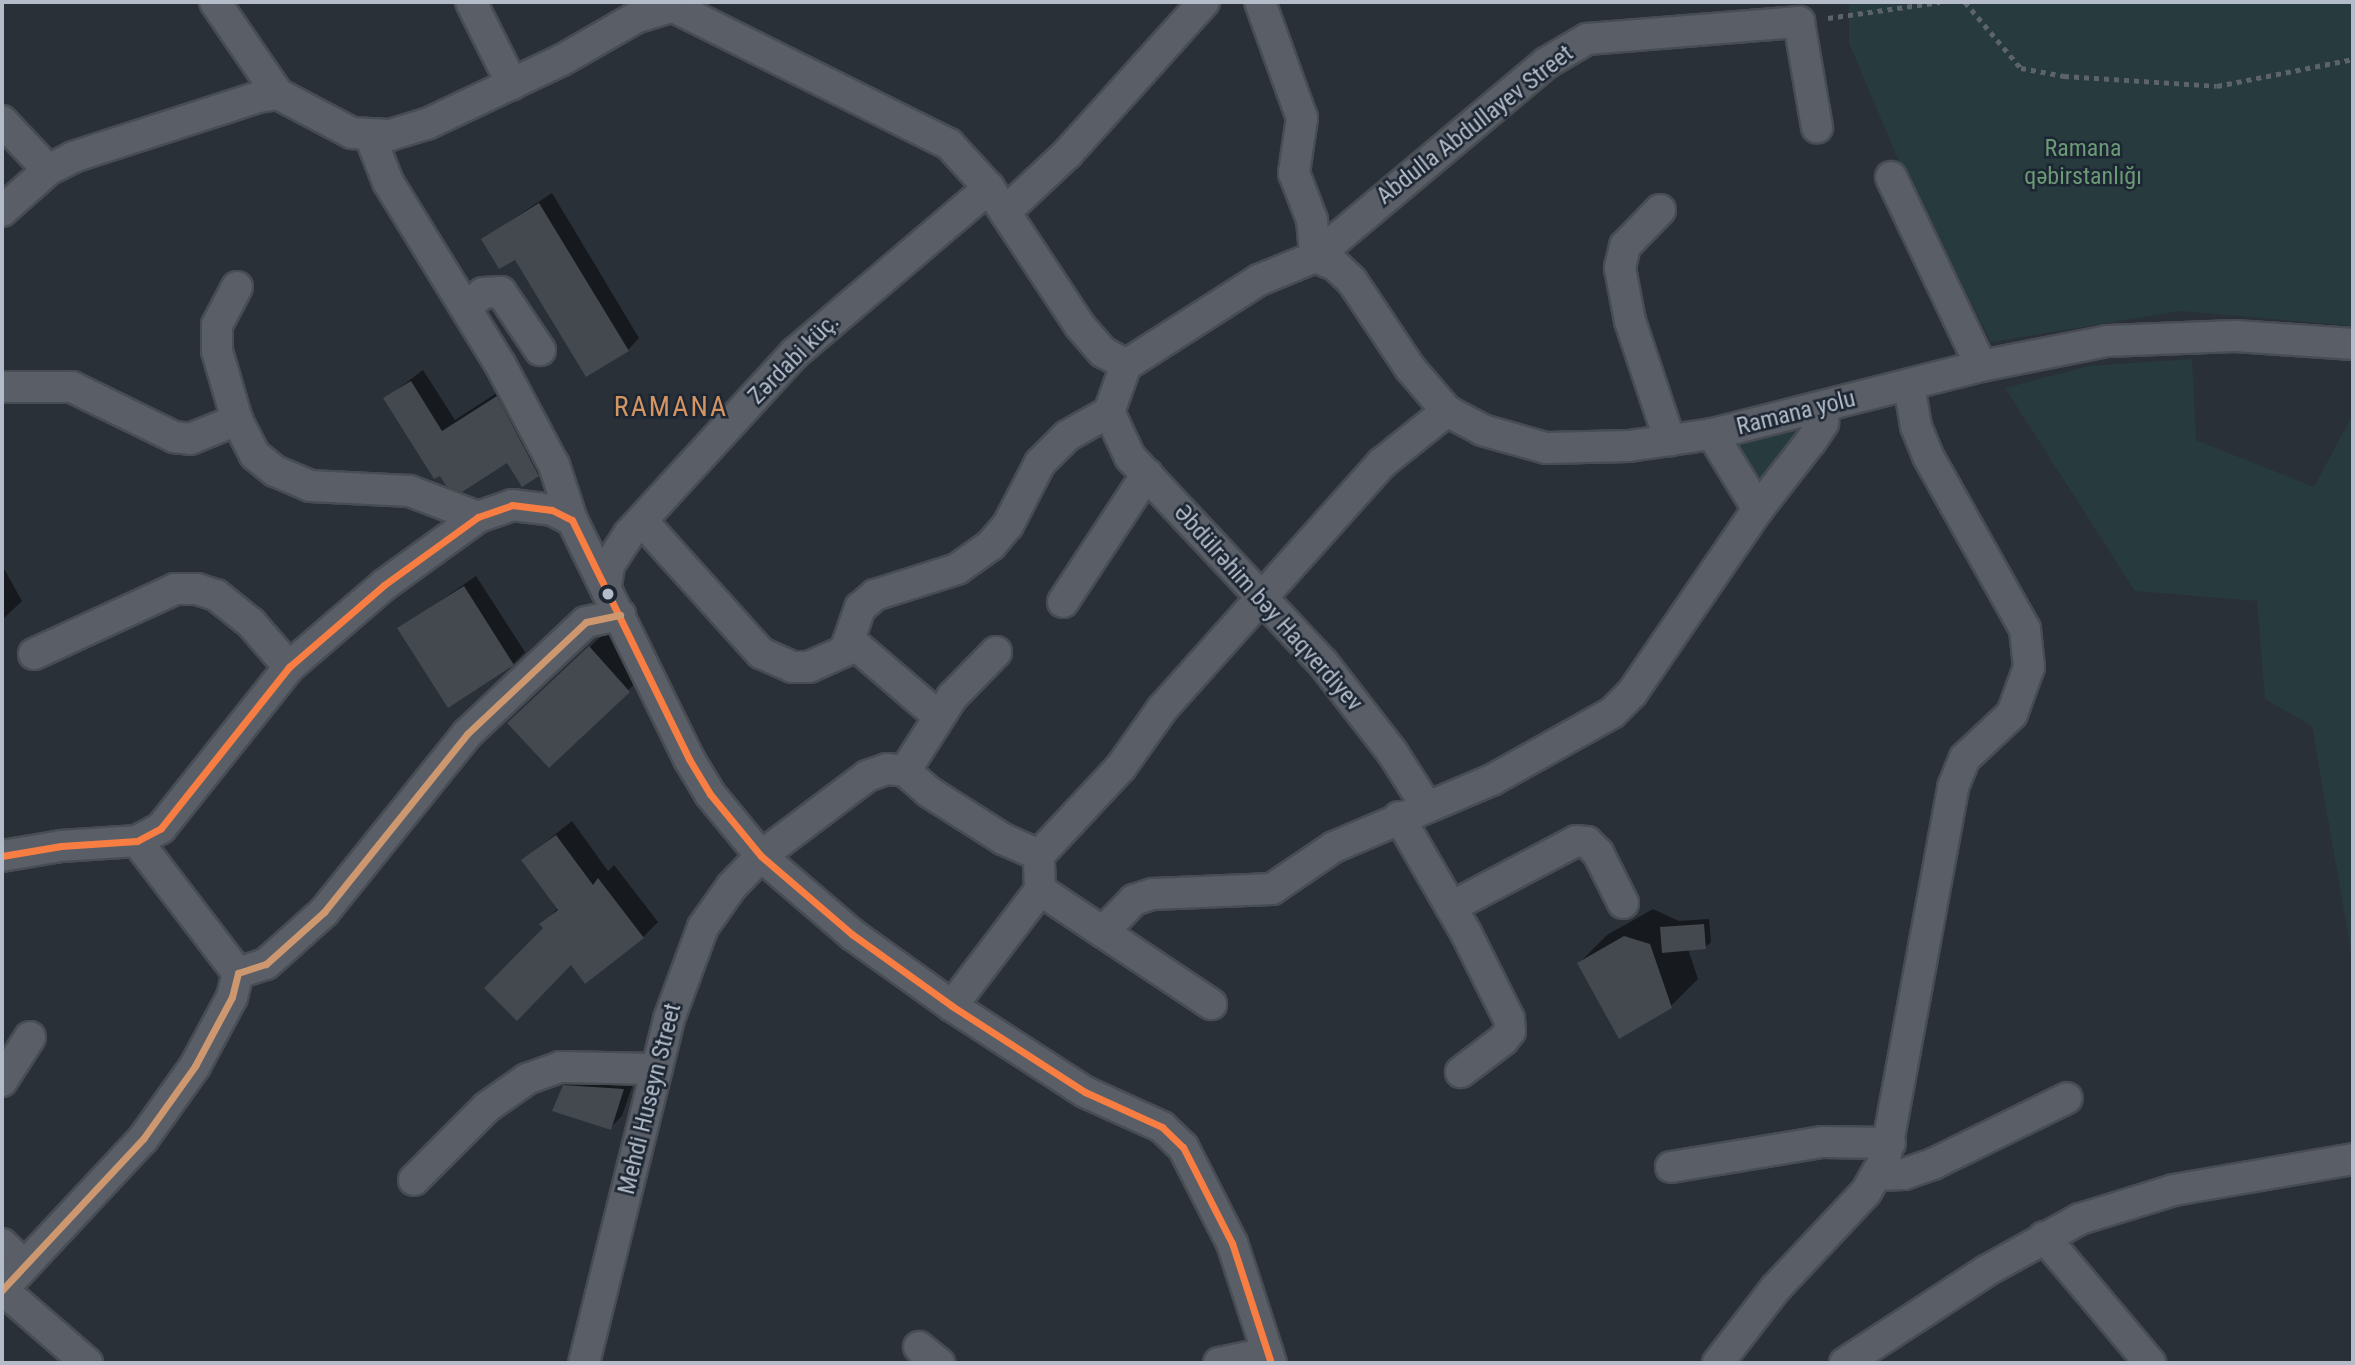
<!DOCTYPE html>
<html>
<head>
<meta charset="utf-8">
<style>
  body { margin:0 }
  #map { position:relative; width:2355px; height:1365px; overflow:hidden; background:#2a3038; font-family:"Roboto Condensed",sans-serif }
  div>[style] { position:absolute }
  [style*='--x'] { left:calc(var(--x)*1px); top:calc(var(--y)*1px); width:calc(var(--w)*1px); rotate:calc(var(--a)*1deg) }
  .green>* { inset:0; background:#273a3e }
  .shadow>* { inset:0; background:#0007 }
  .building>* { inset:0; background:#444950 }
  .path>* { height:4.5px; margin-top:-2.25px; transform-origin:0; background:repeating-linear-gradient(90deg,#5d636a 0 5px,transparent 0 10px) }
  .roads { filter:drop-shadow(2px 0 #484c53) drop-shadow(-2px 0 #484c53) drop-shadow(0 2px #484c53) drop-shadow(0 -2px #484c53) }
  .minor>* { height:30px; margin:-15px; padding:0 15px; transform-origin:15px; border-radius:15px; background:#5a5e66 }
  .bus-1>* { height:7px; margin:-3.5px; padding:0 3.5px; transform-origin:3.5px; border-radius:3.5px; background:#f77d43 }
  .bus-2>* { height:7px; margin:-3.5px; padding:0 3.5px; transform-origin:3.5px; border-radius:3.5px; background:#cd976f }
  .dots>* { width:19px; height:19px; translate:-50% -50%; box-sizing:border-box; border:4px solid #1d2633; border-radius:50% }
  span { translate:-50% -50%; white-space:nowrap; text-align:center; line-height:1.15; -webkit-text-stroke:5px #1d2633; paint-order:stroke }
  .street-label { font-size:24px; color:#b4bcc9 }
  .park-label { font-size:24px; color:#6b9a76 }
  .quarter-label { font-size:28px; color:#d59563; letter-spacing:2px }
  .frame { position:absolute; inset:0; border:4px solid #b4bcc9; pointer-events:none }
</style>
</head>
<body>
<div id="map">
  <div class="green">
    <i style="clip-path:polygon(1849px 2px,2353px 2px,2353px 326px,2180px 311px,1991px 342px,1901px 166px,1849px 43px)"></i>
    <i style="clip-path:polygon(2192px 359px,2196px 440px,2314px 487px,2353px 414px,2353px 963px,2312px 726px,2265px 699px,2257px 601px,2135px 591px,2005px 388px,2089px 366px)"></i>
    <i style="clip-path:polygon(1797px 425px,1803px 435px,1758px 489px,1730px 440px)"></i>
  </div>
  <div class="shadow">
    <i style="clip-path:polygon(552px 193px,639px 338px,628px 350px,515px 257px,483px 239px)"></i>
    <i style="clip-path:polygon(423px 370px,455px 420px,509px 385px,550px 463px,538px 475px,508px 460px,462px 490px,385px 399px)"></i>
    <i style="clip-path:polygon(2px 565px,22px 601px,2px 620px)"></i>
    <i style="clip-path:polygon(476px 576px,525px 652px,513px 664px,400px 629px)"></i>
    <i style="clip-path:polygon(608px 630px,647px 672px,549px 766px,527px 705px)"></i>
    <i style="clip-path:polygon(572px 821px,608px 871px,614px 865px,658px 922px,643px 937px,545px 928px,542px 924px,558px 908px,523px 860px)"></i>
    <i style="clip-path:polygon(1653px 909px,1679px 921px,1709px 919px,1711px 942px,1705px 947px,1688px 949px,1698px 979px,1670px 1007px,1579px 963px,1607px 935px)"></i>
    <i style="clip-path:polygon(574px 1074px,635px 1078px,622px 1116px,610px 1128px,554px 1110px,562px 1087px)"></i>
  </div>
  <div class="building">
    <i style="clip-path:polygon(539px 203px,629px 351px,586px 377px,515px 260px,499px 269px,481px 239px)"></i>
    <i style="clip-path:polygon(411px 381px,442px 431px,497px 396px,539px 476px,522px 487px,507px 463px,462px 492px,446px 486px,440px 476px,434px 479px,383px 398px)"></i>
    <i style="clip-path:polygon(464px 586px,514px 665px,448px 708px,397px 628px)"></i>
    <i style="clip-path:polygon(589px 646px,630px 692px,549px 768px,507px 723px)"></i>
    <i style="clip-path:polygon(556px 835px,593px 885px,598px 878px,644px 938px,585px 984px,571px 965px,517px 1021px,484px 988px,543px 928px,539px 924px,558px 910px,521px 860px)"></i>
    <i style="clip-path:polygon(1704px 924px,1706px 949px,1662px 953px,1660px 927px)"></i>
    <i style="clip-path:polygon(1624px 936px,1650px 944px,1672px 1008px,1619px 1039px,1577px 963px)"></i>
    <i style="clip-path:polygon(563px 1085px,624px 1089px,611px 1130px,552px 1111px)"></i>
  </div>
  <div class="path">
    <i style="--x:1965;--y:2;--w:87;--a:49.7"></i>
    <i style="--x:2021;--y:68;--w:44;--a:10.5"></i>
    <i style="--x:2064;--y:76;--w:153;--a:3.7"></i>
    <i style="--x:2217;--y:86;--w:139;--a:-11.2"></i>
    <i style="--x:1828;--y:18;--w:113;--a:-8.1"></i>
  </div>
  <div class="roads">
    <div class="minor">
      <i style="--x:215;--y:2;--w:112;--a:55.6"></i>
      <i style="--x:471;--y:2;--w:92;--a:63.4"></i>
      <i style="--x:664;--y:2;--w:318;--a:26.5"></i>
      <i style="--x:949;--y:144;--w:59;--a:47.7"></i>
      <i style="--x:989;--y:188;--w:165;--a:56.6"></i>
      <i style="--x:1080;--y:326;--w:35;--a:49"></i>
      <i style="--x:1103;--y:352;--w:26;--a:29"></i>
      <i style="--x:1260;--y:2;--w:123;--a:70.1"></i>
      <i style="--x:1302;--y:118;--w:56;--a:98.3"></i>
      <i style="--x:1294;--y:173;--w:50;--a:69"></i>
      <i style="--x:1312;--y:220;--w:37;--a:85"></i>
      <i style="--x:2;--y:121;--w:67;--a:46.8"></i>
      <i style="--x:370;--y:136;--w:49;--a:68.6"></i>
      <i style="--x:388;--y:182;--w:214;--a:58.4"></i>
      <i style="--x:500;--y:364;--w:115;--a:61.9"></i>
      <i style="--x:554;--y:465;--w:58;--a:71.9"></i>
      <i style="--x:1891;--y:177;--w:209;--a:64.5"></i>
      <i style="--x:1660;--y:210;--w:50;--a:134.2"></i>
      <i style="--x:1625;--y:246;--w:23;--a:103"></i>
      <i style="--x:1620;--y:268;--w:54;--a:79.3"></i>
      <i style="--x:1630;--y:321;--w:126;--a:71.6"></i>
      <i style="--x:2;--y:211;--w:62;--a:-41.7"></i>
      <i style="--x:48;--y:170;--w:28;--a:-27"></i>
      <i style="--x:73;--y:157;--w:195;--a:-17.9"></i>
      <i style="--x:259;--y:97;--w:19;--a:-9"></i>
      <i style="--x:278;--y:94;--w:84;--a:27.8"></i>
      <i style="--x:352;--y:133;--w:38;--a:3"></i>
      <i style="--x:390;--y:135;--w:39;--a:-17"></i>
      <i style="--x:427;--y:124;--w:149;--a:-25.4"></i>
      <i style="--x:562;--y:60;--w:84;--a:-29.9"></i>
      <i style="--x:635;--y:18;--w:39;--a:-17"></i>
      <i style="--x:1005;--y:212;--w:85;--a:-43.1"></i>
      <i style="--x:1067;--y:154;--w:205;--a:-48"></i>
      <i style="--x:1315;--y:257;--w:22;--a:22"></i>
      <i style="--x:1335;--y:265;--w:23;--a:43"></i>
      <i style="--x:1352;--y:281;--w:105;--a:56.3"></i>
      <i style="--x:1410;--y:368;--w:57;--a:49.3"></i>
      <i style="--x:1447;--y:411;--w:40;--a:28"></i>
      <i style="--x:1482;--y:430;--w:66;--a:15.7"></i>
      <i style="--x:1546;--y:448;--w:83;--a:-1.4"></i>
      <i style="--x:1629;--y:446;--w:84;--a:-8.2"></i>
      <i style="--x:1712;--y:434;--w:277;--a:-14.2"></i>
      <i style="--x:1981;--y:366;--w:128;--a:-11.2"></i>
      <i style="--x:2107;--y:341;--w:128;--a:-2.2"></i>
      <i style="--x:2235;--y:336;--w:118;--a:3.9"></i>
      <i style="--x:237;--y:287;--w:43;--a:117.8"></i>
      <i style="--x:217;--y:325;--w:26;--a:90"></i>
      <i style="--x:217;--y:351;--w:72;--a:73.8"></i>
      <i style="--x:466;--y:307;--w:22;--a:-39"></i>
      <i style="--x:483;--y:293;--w:18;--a:-3"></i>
      <i style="--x:501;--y:292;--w:70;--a:56.1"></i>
      <i style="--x:1126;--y:365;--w:158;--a:-32.6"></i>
      <i style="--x:1259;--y:280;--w:61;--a:-22.3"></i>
      <i style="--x:1315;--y:257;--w:302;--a:-40"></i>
      <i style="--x:1546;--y:63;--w:48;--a:-30.3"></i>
      <i style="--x:1587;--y:39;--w:213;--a:-4.6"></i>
      <i style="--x:1799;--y:22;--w:107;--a:80.3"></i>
      <i style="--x:2;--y:387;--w:70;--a:0"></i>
      <i style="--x:72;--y:387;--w:114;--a:26.1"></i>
      <i style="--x:174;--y:437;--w:16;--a:7"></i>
      <i style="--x:190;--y:439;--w:51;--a:-22"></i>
      <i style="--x:237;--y:420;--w:39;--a:63"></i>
      <i style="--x:255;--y:455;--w:26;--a:39"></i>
      <i style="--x:275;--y:471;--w:38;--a:23"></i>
      <i style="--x:310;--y:486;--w:100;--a:2.9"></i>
      <i style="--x:410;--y:491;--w:73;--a:20.9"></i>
      <i style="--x:1109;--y:412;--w:50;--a:65"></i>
      <i style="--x:1130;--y:457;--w:282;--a:46.9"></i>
      <i style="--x:1323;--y:663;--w:113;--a:52.2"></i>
      <i style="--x:1392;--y:752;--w:65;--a:57.5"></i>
      <i style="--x:1712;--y:434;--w:88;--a:58.5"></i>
      <i style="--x:642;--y:521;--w:178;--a:48"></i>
      <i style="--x:761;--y:653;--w:34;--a:24"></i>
      <i style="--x:792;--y:667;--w:17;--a:0"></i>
      <i style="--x:809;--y:667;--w:39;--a:-24"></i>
      <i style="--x:845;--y:651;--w:46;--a:-70.8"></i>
      <i style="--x:860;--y:608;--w:20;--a:-41"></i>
      <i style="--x:875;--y:595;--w:86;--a:-17.6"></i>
      <i style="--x:957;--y:569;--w:42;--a:-35.2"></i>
      <i style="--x:991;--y:545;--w:26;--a:-50"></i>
      <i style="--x:1008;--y:525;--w:70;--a:-62.7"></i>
      <i style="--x:1040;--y:463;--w:38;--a:-45"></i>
      <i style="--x:1067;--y:436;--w:48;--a:-29.7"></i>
      <i style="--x:1109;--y:412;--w:50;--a:-70.1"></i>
      <i style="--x:606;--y:585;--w:20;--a:-81"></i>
      <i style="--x:609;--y:565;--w:37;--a:-57"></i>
      <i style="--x:629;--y:534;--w:246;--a:-47.5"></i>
      <i style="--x:795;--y:353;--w:255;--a:-40.4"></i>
      <i style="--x:1063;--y:602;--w:153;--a:-56.7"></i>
      <i style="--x:852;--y:642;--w:113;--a:40.7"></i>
      <i style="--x:34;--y:654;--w:155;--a:-24.7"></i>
      <i style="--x:175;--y:589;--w:22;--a:0"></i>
      <i style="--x:197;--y:589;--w:20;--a:18"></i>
      <i style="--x:216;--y:595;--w:45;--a:38.7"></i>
      <i style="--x:251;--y:623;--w:58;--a:49.2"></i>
      <i style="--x:905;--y:771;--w:32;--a:41"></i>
      <i style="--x:929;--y:792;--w:88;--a:32.4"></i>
      <i style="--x:1003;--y:839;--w:39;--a:24"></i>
      <i style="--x:1399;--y:817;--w:134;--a:60"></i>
      <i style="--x:1466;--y:933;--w:96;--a:63.4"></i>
      <i style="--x:1509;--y:1019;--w:12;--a:85"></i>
      <i style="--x:1510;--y:1031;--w:11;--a:128"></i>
      <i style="--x:1503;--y:1040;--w:53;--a:142.7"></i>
      <i style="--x:137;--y:841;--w:166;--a:52.6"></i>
      <i style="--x:2;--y:856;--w:60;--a:-9.6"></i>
      <i style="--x:61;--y:846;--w:76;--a:-3.8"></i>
      <i style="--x:137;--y:841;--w:27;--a:-28"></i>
      <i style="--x:161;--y:828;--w:206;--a:-51.5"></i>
      <i style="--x:289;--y:667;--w:125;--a:-40.8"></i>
      <i style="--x:384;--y:585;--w:116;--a:-35.9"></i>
      <i style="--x:478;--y:517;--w:36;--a:-19"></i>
      <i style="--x:512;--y:505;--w:40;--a:7.1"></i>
      <i style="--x:552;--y:510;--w:22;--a:27"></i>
      <i style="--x:572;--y:520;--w:266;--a:63.9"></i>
      <i style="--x:689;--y:759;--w:41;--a:59"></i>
      <i style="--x:710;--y:794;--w:80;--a:50.6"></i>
      <i style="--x:761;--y:856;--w:121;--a:40.7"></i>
      <i style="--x:853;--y:935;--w:122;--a:35.6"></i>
      <i style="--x:952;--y:1006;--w:158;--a:32.9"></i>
      <i style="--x:1085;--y:1092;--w:85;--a:24.4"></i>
      <i style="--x:1162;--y:1127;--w:29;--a:44"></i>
      <i style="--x:1183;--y:1147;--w:108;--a:63"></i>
      <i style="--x:1232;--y:1243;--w:126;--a:72"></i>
      <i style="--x:1040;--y:890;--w:35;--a:-92"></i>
      <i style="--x:1039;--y:855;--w:120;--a:-47"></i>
      <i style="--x:1121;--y:767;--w:71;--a:-54.7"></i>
      <i style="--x:1162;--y:709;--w:330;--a:-48.2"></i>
      <i style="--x:1382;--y:463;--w:83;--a:-38.7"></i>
      <i style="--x:1451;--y:907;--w:141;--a:-27.8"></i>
      <i style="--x:1576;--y:841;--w:11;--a:5"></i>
      <i style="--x:1587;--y:842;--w:16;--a:45"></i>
      <i style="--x:1598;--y:853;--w:56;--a:63.4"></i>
      <i style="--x:1103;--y:932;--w:130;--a:33.7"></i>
      <i style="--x:952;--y:1006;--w:146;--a:-52.8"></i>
      <i style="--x:1040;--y:890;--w:76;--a:33.7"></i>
      <i style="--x:1103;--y:932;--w:45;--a:-45.9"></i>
      <i style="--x:1134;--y:900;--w:20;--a:-18"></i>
      <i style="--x:1153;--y:894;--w:119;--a:-2.4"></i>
      <i style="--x:1272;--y:889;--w:75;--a:-34.1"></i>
      <i style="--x:1334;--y:847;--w:172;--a:-23"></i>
      <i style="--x:1492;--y:780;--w:137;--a:-29.2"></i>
      <i style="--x:1612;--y:713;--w:28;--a:-45"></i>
      <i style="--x:1632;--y:693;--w:223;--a:-55.6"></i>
      <i style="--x:1758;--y:509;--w:86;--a:-52.1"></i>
      <i style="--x:1811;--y:441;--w:22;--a:-56"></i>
      <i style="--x:1823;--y:423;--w:17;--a:-87"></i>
      <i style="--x:2;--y:1081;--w:52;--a:-57.5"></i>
      <i style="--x:1671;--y:1167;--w:153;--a:-9.4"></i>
      <i style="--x:1822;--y:1142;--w:68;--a:0.8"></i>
      <i style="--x:1877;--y:1175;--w:27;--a:-2"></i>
      <i style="--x:1904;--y:1174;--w:31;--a:-19"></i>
      <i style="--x:1933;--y:1164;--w:149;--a:-26.2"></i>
      <i style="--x:414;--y:1180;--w:103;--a:-45"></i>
      <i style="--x:487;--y:1107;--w:49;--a:-35"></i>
      <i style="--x:527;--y:1079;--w:35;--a:-20"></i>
      <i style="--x:560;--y:1067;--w:97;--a:1.2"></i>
      <i style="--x:2044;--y:1237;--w:165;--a:49.9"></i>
      <i style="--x:2;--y:1244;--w:30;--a:44"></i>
      <i style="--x:2;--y:1289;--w:113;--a:41"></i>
      <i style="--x:2;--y:1290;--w:207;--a:-47"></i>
      <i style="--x:143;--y:1139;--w:90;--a:-54.5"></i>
      <i style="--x:195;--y:1066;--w:78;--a:-61.8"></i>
      <i style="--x:232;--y:997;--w:25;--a:-76"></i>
      <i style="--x:238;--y:973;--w:29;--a:-18"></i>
      <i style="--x:266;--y:964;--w:78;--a:-41.9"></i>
      <i style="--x:324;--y:912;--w:228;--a:-51.2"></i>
      <i style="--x:467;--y:734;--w:163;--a:-43.3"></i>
      <i style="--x:586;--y:622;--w:35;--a:-12"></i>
      <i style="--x:919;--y:1347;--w:26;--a:39"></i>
      <i style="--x:584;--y:1363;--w:354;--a:-76.1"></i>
      <i style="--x:669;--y:1019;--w:98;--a:-69.7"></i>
      <i style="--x:703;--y:927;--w:50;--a:-54.7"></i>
      <i style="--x:732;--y:886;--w:42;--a:-46"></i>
      <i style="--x:761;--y:856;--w:133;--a:-37"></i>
      <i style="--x:867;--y:776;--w:21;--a:-19"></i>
      <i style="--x:887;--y:769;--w:18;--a:6"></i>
      <i style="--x:905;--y:771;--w:88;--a:-57.6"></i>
      <i style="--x:952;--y:697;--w:63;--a:-45.6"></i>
      <i style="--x:1219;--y:1363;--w:50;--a:-11.5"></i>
      <i style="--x:1718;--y:1363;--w:93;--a:-52.4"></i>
      <i style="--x:1775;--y:1289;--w:133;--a:-46.8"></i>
      <i style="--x:1866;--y:1192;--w:38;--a:-60"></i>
      <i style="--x:1885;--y:1159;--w:378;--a:-79.6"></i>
      <i style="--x:1953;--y:787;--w:31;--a:-68"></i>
      <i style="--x:1965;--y:758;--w:64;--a:-43.1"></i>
      <i style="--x:2012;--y:714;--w:50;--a:-70.1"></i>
      <i style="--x:2029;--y:667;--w:38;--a:-96"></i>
      <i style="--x:2025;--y:629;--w:198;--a:-119.3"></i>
      <i style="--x:1928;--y:456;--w:32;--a:-112"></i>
      <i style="--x:1916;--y:426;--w:42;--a:-99.7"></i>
      <i style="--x:1845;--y:1363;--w:168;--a:-33.1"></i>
      <i style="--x:1986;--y:1271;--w:107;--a:-29"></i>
      <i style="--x:2080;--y:1219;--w:98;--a:-17.1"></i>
      <i style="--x:2174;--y:1190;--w:182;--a:-9.8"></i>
    </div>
  </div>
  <div class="bus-1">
    <i style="--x:2;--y:856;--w:60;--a:-9.6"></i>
    <i style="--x:61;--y:846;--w:76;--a:-3.8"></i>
    <i style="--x:137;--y:841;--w:27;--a:-28"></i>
    <i style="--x:161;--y:828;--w:206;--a:-51.5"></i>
    <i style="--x:289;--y:667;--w:125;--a:-40.8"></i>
    <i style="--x:384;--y:585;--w:116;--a:-35.9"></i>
    <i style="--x:478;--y:517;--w:36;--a:-19"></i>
    <i style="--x:512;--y:505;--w:40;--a:7.1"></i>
    <i style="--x:552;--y:510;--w:22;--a:27"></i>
    <i style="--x:572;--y:520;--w:266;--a:63.9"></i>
    <i style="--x:689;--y:759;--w:41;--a:59"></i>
    <i style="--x:710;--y:794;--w:80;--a:50.6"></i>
    <i style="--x:761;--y:856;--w:121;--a:40.7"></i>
    <i style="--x:853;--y:935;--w:122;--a:35.6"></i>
    <i style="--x:952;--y:1006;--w:158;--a:32.9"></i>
    <i style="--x:1085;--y:1092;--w:85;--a:24.4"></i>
    <i style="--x:1162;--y:1127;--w:29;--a:44"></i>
    <i style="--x:1183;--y:1147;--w:108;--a:63"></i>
    <i style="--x:1232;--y:1243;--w:126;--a:72"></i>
  </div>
  <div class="bus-2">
    <i style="--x:2;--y:1290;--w:207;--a:-47"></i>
    <i style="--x:143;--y:1139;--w:90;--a:-54.5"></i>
    <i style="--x:195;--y:1066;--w:78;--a:-61.8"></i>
    <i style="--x:232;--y:997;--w:25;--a:-76"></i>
    <i style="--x:238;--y:973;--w:29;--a:-18"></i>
    <i style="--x:266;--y:964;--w:78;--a:-41.9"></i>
    <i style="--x:324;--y:912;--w:228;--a:-51.2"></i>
    <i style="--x:467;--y:734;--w:163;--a:-43.3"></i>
    <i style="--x:586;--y:622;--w:35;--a:-12"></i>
  </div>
  <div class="dots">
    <i style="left:608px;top:594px;background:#b4bcc9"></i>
  </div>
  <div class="street-label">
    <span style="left:1475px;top:125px;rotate:-38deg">Abdulla Abdullayev Street</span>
    <span style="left:794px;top:359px;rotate:-45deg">Zərdabi küç.</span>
    <span style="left:1796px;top:413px;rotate:-14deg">Ramana yolu</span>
    <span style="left:1268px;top:608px;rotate:48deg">Əbdülrəhim bəy Haqverdiyev</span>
    <span style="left:650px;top:1099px;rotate:-76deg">Mehdi Huseyn Street</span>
  </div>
  <div class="park-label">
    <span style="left:2083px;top:163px">Ramana<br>qəbirstanlığı</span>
  </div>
  <div class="quarter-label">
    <span style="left:671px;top:407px">RAMANA</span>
  </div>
  <div class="frame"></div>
</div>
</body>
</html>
